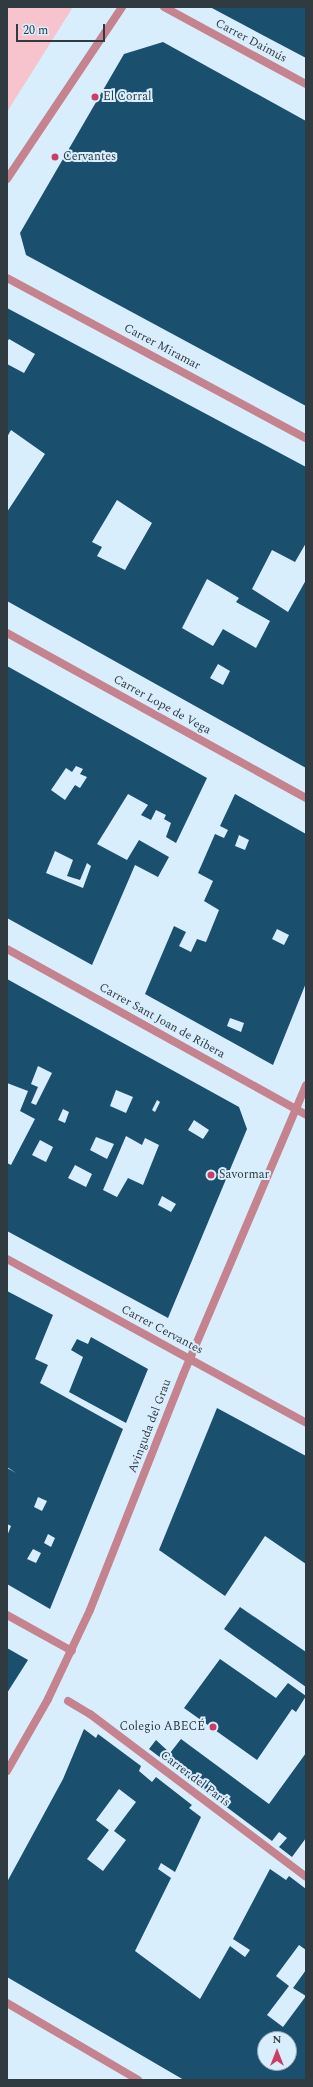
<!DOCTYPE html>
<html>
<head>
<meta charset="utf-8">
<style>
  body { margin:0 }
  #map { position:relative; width:313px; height:2087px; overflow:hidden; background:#d9eefd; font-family:Spectral,serif }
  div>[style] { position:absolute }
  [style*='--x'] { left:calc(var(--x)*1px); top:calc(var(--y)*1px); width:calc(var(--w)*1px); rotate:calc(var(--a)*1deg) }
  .green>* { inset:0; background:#f7c3cc }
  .building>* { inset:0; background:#1b4f6e }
  .pedestrian>* { height:8px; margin:-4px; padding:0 4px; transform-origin:4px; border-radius:4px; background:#c5828f }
  .minor>* { height:8px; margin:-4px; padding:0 4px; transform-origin:4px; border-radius:4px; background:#c5828f }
  .tertiary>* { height:8px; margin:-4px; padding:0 4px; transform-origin:4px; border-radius:4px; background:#c5828f }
  .dots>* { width:11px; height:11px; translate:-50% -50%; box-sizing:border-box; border:2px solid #d9eefd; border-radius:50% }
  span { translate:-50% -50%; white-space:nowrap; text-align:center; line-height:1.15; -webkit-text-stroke:4px #d9eefd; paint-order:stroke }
  .street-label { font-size:12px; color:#2f3a41 }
  .poi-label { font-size:12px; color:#2f3a41 }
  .left { translate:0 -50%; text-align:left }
  .right { translate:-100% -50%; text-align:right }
  .frame { position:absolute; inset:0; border:8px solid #2f3a41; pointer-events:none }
  .north { position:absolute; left:257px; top:2031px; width:40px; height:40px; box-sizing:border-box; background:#d9eefd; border:1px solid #95a6b2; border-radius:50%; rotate:0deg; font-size:11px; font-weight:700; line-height:16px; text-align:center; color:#2f3a41 }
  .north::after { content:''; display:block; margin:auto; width:14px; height:18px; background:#cb3d67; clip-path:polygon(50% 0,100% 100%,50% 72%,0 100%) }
  .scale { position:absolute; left:16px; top:24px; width:89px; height:18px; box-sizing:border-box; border:2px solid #2f3a41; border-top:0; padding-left:5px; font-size:12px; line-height:14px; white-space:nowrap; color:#2f3a41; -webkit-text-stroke:3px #d9eefd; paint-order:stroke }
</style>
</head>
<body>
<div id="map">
  <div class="green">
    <i style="clip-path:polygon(7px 7px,73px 7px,7px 112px)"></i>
  </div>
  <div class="building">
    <i style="clip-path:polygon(210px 7px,306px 7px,306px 58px)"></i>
    <i style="clip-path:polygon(163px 42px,306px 121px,306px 406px,26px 255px,20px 233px,124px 54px)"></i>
    <i style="clip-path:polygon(evenodd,7px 308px,306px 467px,306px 543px,295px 562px,272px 550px,252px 589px,288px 612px,306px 580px,306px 768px,7px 601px,7px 512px,45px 454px,11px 430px,7px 437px,7px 364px,24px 373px,35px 354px,9px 339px,7px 342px,7px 308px,117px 500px,152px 523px,125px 570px,97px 556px,102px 547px,92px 542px,117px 500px,7px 308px,207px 579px,239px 598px,236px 602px,270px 621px,256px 648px,223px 629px,213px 646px,182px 628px,207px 579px,7px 308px,218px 664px,230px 671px,223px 685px,210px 678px,218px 664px)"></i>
    <i style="clip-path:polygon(evenodd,7px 666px,207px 778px,176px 843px,166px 837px,171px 823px,164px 819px,166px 815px,156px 810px,151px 820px,141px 815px,148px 805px,128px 794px,97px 844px,127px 860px,139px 840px,169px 857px,158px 877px,135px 865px,92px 965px,7px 918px,7px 666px,76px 766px,83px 769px,80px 774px,87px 777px,80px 788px,75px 785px,65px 800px,51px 790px,66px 768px,72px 772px,76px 766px,7px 666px,55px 851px,73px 860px,67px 876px,80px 880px,87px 863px,91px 866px,83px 888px,46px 873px,55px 851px)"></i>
    <i style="clip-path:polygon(evenodd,235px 794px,306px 834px,306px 983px,273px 1065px,145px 994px,174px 926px,186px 932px,179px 946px,191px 952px,197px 939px,206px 942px,219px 910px,204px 901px,213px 881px,198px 873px,215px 834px,224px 838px,228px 830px,220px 826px,235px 794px,239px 835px,249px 840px,245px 850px,235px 846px,239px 835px,235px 794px,277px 929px,289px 935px,284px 945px,272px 939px,277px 929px,235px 794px,230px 1018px,244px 1023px,241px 1032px,227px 1026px,230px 1018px)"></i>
    <i style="clip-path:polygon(evenodd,7px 979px,239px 1107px,247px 1129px,168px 1318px,7px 1231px,7px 1163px,11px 1165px,35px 1119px,20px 1111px,28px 1091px,7px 1083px,7px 979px,38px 1066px,52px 1073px,36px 1105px,31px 1103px,38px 1087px,31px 1084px,38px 1066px,7px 979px,116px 1090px,133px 1097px,126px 1113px,110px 1106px,116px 1090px,7px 979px,157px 1100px,160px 1102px,155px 1112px,152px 1110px,157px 1100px,7px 979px,63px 1109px,69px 1112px,65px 1123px,58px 1120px,63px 1109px,7px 979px,194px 1120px,209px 1130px,203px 1139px,188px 1130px,194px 1120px,7px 979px,126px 1136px,142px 1145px,145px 1138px,159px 1145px,143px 1185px,128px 1178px,117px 1197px,103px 1190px,126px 1136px,7px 979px,96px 1137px,114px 1144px,107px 1159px,90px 1150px,96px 1137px,7px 979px,40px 1140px,53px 1147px,46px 1162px,32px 1155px,40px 1140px,7px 979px,75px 1165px,92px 1174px,86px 1187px,68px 1178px,75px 1165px,7px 979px,162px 1196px,176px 1204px,171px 1212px,158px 1205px,162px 1196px)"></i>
    <i style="clip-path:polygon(evenodd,7px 1291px,53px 1315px,35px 1359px,48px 1365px,40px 1383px,123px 1429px,50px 1609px,7px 1584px,7px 1536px,11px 1526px,7px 1524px,7px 1468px,16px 1473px,7px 1467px,7px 1291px,38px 1497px,47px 1501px,42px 1511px,34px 1507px,38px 1497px,7px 1291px,48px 1534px,55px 1538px,51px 1547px,44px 1543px,48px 1534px,7px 1291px,33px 1549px,41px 1553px,36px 1563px,27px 1559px,33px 1549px)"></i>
    <i style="clip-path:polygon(91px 1337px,148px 1369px,126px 1423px,69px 1392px,83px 1357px,71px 1350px,77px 1339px,88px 1344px)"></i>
    <i style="clip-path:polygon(217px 1408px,306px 1456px,306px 1564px,265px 1536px,225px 1596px,159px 1550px)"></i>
    <i style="clip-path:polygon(240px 1607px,306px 1652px,306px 1687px,224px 1629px)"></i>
    <i style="clip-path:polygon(7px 1648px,28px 1660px,7px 1693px)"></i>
    <i style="clip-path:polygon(220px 1659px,276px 1698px,288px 1683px,306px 1696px,296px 1712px,292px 1709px,257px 1760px,184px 1708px)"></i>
    <i style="clip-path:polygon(evenodd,84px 1729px,96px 1738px,98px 1734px,141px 1766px,139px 1771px,152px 1782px,156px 1777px,192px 1805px,189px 1808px,201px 1817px,175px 1872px,161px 1863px,158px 1869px,171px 1878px,135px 1951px,200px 1999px,230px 1946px,245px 1957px,250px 1950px,233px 1939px,270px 1869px,286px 1880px,289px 1876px,306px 1889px,306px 1950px,299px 1945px,276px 1976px,289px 1986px,267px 2015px,283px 2027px,306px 1996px,293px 1988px,306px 1970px,306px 2080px,184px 2080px,7px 1977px,7px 1882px,63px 1779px,84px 1729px,119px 1789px,136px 1802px,114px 1831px,126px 1840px,103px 1871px,87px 1859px,109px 1830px,96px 1820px,119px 1789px,84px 1729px,265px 2039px,289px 2039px,289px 2063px,265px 2063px,265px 2039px)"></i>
    <i style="clip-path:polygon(181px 1739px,269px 1804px,306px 1753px,306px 1838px,292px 1857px,279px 1847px,287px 1838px,279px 1832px,272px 1841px,149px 1749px,156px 1740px,170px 1753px)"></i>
  </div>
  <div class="pedestrian">
    <i style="--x:68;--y:1701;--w:26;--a:31"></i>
    <i style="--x:90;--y:1714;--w:271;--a:37"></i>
  </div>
  <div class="minor">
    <i style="--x:164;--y:7;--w:162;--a:28.5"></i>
    <i style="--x:7;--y:179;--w:207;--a:-56.2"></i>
    <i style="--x:7;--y:278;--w:339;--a:28.2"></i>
    <i style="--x:7;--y:633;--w:342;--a:28.9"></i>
    <i style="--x:7;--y:949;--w:342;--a:29"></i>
    <i style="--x:7;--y:1259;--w:341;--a:28.7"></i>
    <i style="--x:7;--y:1615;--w:74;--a:29"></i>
    <i style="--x:7;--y:2003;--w:152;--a:30.4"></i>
  </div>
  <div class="tertiary">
    <i style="--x:7;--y:1771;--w:83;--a:-60.3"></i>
    <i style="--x:48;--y:1699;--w:98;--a:-64.7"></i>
    <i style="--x:90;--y:1610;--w:253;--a:-68.4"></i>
    <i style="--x:183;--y:1375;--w:315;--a:-67"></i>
  </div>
  <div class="dots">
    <i style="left:95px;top:97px;background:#cb3d67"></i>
    <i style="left:55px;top:157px;background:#cb3d67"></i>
    <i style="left:211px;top:1175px;background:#cb3d67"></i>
    <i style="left:213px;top:1727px;background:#cb3d67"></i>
  </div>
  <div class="street-label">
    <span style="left:251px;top:41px;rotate:28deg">Carrer Daimús</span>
    <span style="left:162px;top:347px;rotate:28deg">Carrer Miramar</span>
    <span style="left:162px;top:705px;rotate:29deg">Carrer Lope de Vega</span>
    <span style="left:162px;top:1021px;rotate:29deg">Carrer Sant Joan de Ribera</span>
    <span style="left:162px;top:1330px;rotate:28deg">Carrer Cervantes</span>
    <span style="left:150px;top:1426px;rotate:-69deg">Avinguda del Grau</span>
    <span style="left:195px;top:1779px;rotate:37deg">Carrer del París</span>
  </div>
  <div class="poi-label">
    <span class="left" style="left:103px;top:97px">El Corral</span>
    <span class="left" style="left:63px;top:157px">Cervantes</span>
    <span class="left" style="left:219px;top:1175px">Savormar</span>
    <span class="right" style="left:205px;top:1727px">Colegio ABECÉ</span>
  </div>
  <div class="frame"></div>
  <div class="north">N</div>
  <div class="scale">20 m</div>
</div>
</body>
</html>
